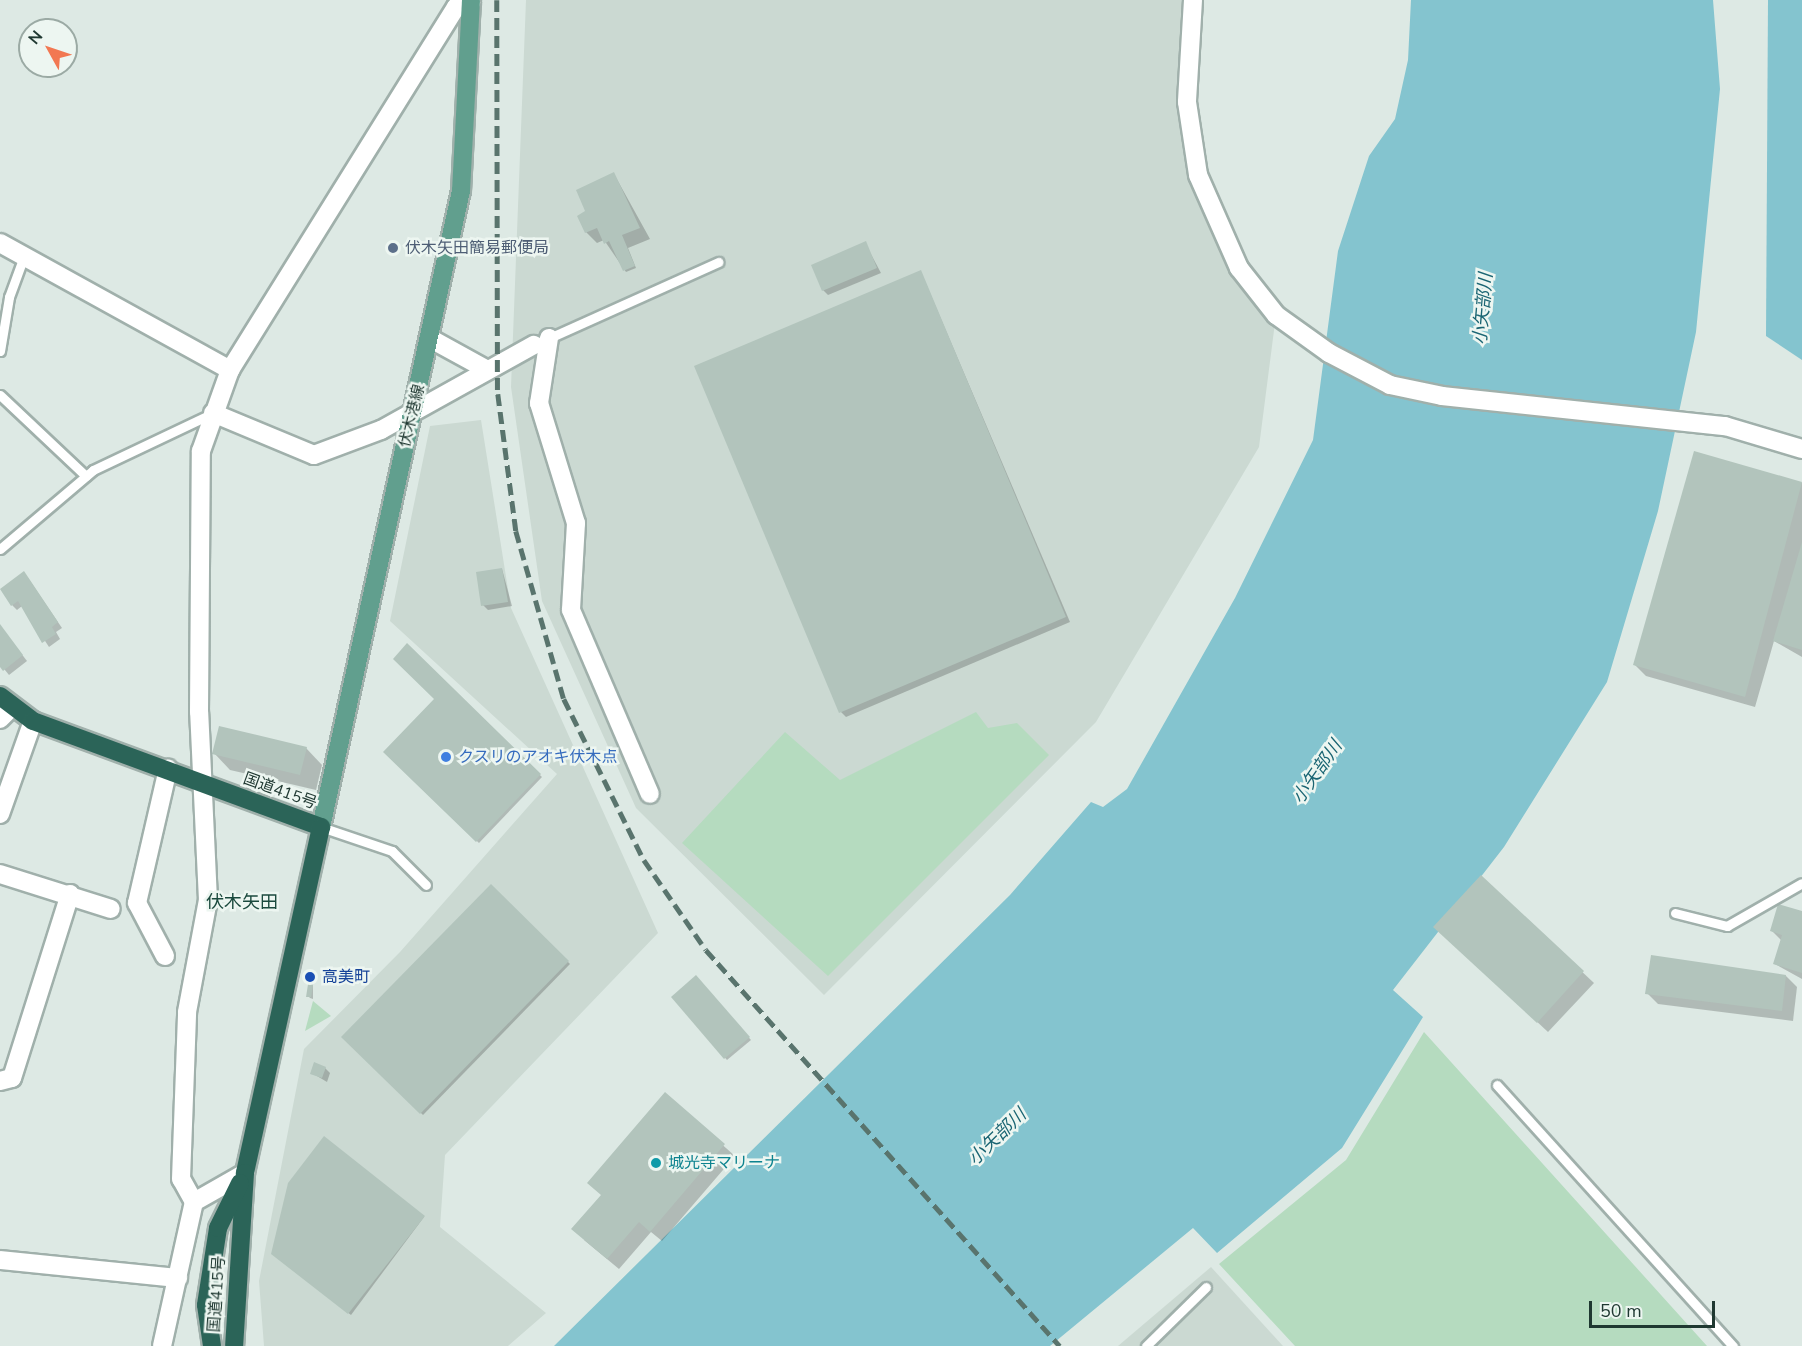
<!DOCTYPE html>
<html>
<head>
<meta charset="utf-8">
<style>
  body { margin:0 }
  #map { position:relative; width:1802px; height:1346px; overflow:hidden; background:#dde9e4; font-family:"Nunito Sans","Noto Sans JP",sans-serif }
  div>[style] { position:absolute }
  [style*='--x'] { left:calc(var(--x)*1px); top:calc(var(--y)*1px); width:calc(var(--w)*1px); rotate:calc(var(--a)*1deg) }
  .built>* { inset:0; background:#cbd9d2 }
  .green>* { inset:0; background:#b5dbbf }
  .water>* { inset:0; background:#84c4cf }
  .shadow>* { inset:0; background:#0003 }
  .building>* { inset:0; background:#b2c4bc }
  .roads { filter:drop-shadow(2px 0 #a0b0ab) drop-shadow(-2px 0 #a0b0ab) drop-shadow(0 2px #a0b0ab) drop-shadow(0 -2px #a0b0ab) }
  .lane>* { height:9px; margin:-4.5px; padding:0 4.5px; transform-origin:4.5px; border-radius:4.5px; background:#fff }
  .street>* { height:18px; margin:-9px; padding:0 9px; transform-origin:9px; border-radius:9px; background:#fff }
  .secondary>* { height:18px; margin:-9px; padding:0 9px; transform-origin:9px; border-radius:9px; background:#fff }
  .primary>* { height:18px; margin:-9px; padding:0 9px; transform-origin:9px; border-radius:9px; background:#619f8e }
  .highway>* { height:18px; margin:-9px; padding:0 9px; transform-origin:9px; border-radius:9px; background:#2b6458 }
  .rail>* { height:4.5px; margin-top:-2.25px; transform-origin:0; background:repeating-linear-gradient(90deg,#59746d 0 12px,transparent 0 18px) }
  .dots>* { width:16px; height:16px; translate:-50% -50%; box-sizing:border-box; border:3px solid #edf6f1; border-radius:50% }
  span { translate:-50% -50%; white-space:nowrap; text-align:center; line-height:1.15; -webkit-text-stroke:5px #edf6f1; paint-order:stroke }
  .service-label { font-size:16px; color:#4e5e75 }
  .left { translate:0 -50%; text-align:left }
  .street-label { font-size:16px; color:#1f3831 }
  .shop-label { font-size:16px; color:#366cbe }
  .transit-label { font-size:16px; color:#164399 }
  .culture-label { font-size:16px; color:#0d838f }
  .water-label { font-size:18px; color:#1a6573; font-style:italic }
  .neighbourhood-label { font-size:18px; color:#1b4a3e }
  .north { position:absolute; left:18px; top:18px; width:60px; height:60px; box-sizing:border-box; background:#edf6f1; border:2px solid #9baaa4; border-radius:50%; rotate:310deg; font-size:16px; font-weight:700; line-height:24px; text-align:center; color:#1f3831 }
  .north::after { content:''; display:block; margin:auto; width:21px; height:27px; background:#f27852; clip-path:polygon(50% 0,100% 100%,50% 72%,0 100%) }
  .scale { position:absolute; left:1589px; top:1301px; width:126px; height:27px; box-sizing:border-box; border:3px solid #1f3831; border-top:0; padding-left:8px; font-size:18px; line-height:21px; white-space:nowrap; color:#1f3831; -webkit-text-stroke:4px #edf6f1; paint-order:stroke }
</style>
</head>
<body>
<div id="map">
  <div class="built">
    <i style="clip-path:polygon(526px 0,1193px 0,1187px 102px,1198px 175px,1239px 268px,1276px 315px,1259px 447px,1096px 722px,824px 995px,636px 808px,542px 601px,511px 387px)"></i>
    <i style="clip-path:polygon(481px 420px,511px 608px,658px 933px,445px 1155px,440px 1227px,546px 1313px,508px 1346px,264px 1346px,259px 1281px,304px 1049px,400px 952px,557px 774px,390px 621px,430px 426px)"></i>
    <i style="clip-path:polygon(1211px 1267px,1283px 1346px,1118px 1346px)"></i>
  </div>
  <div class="green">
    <i style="clip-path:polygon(976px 712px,988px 728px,1017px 723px,1049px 755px,828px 976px,682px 843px,785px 732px,840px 780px)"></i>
    <i style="clip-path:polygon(313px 1001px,331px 1016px,305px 1031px)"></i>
    <i style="clip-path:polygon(1424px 1032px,1707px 1346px,1295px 1346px,1219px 1264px,1346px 1160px)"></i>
  </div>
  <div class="water">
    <i style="clip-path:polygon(1411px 0,1713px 0,1720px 89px,1696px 332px,1658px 511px,1607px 682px,1504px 847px,1393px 990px,1423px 1017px,1342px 1148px,1217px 1253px,1193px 1228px,1050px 1346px,554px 1346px,1010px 895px,1091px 802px,1103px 807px,1127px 789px,1235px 598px,1313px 440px,1338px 251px,1369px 156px,1395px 119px,1408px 60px)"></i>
    <i style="clip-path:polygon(1768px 0,1802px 0,1802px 360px,1766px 336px)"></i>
  </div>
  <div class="shadow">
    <i style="clip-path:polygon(614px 174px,650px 239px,628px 248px,636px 268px,626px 272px,604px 240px,597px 243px,586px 232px,587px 212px)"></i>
    <i style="clip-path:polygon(865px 243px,881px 273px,828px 295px,823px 290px)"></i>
    <i style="clip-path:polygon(921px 272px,1070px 622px,846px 717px,841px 712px)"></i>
    <i style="clip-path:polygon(1695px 453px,1802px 483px,1802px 657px,1774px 641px,1755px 707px,1646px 676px,1635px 665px)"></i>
    <i style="clip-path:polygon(502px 569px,512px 606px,488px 610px,483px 605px)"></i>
    <i style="clip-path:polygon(28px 578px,62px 628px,56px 632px,60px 639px,49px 647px,22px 606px,17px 610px,12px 605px)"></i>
    <i style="clip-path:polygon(0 626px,27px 661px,9px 675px,0 664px)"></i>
    <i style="clip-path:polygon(407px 646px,542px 777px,479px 843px,385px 752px,436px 699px)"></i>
    <i style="clip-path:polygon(306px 748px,322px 765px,316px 790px,230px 770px,214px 753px)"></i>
    <i style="clip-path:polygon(1481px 877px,1594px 983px,1548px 1032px,1446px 937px)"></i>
    <i style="clip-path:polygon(491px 886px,570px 964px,423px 1115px,343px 1037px)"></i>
    <i style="clip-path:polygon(1802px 912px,1802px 979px,1775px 964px,1782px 941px,1772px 931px)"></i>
    <i style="clip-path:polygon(1786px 976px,1797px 987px,1793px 1021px,1658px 1004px,1647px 993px)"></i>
    <i style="clip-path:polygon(696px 977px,751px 1040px,727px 1060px,673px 997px)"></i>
    <i style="clip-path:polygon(313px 980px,313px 999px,310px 998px,308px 996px)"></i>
    <i style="clip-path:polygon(325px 1068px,330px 1073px,327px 1082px,312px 1073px)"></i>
    <i style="clip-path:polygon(665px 1094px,735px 1156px,662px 1241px,651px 1232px,619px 1269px,584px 1240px,602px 1196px)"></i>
    <i style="clip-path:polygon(424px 1217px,351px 1315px,275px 1256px)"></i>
  </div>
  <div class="building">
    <i style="clip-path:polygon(614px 172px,640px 228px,622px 235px,635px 266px,623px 271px,609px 241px,604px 244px,597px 228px,585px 233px,577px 216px,585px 211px,576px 190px)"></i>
    <i style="clip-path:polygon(866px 241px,877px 268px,822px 291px,811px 265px)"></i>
    <i style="clip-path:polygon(921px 270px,1066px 617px,839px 713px,694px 366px)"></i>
    <i style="clip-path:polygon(1694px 451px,1802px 482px,1745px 697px,1633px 665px)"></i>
    <i style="clip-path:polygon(1802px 542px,1802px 650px,1773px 641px)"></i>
    <i style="clip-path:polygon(502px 568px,508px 602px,481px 606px,476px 572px)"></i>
    <i style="clip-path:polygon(24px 571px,58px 622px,52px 627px,56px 634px,42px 643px,18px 601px,11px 606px,0 589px)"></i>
    <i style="clip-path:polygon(0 624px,23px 655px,3px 671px,0 667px)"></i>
    <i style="clip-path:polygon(407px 643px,541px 774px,476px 842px,383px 752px,434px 699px,393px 659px)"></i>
    <i style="clip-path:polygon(219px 726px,307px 747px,300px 775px,212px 754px)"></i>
    <i style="clip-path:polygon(1481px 875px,1584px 971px,1537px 1023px,1433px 927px)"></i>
    <i style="clip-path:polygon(491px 884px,569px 961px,420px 1114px,341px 1037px)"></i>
    <i style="clip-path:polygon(1778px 904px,1802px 911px,1802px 973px,1773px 964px,1782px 935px,1770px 931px)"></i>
    <i style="clip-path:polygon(1651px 955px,1786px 975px,1782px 1011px,1645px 994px)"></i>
    <i style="clip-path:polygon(696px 975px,750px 1037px,724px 1059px,671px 997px)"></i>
    <i style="clip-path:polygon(309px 978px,314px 979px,311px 997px,306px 997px)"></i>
    <i style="clip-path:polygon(314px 1062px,326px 1067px,322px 1078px,310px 1074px)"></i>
    <i style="clip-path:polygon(665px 1092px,725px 1144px,650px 1232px,639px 1222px,607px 1259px,571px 1229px,601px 1195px,587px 1183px)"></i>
    <i style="clip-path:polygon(324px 1136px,425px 1216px,348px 1314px,271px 1254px,288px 1183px)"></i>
  </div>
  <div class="roads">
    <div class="lane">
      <i style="--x:547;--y:339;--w:188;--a:-24.2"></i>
      <i style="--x:0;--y:351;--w:55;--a:-80.5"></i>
      <i style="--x:9;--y:297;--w:44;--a:-69.9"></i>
      <i style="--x:0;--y:395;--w:118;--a:43.3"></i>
      <i style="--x:0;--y:549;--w:122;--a:-40.3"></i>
      <i style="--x:93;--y:470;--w:133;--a:-25.4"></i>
      <i style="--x:321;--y:827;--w:75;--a:18.7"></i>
      <i style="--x:392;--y:851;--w:48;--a:45"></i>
      <i style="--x:1675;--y:913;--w:54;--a:14"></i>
      <i style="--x:1727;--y:926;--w:86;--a:-29.8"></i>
      <i style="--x:1497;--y:1085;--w:352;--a:47.9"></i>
      <i style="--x:1146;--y:1346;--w:84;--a:-44.5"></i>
    </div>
    <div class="street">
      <i style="--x:0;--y:243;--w:263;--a:28.9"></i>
      <i style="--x:549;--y:338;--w:66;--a:98.7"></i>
      <i style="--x:539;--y:403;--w:126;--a:72.9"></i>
      <i style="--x:576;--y:523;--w:87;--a:93.3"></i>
      <i style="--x:571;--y:610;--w:200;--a:66.8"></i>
      <i style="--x:431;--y:339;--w:60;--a:28.7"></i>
      <i style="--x:213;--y:413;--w:109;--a:22.6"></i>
      <i style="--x:314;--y:455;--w:72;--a:-20.5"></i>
      <i style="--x:381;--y:430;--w:175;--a:-29.1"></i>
      <i style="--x:0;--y:719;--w:16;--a:-45"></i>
      <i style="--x:0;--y:814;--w:99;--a:-70.5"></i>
      <i style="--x:0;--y:874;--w:116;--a:17.5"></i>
      <i style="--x:165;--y:956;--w:60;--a:-117.8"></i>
      <i style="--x:137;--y:903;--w:138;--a:-77"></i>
      <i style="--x:0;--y:1081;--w:12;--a:-14"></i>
      <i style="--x:12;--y:1078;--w:193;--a:-72.5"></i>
      <i style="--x:194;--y:1202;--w:26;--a:-119"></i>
      <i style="--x:181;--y:1179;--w:167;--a:-87.9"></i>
      <i style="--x:187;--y:1012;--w:114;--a:-79.4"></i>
      <i style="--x:208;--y:900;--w:188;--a:-92.7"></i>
      <i style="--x:199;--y:712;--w:261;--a:-89.6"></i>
      <i style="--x:201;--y:451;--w:86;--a:-70.3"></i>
      <i style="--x:230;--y:370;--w:428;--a:-58.1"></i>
      <i style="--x:456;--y:7;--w:16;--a:-18"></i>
      <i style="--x:0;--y:1260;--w:179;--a:5.8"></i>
    </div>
    <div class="secondary">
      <i style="--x:1193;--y:0;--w:102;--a:93.4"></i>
      <i style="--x:1187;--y:102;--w:74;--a:81.4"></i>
      <i style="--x:1198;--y:175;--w:102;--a:66.2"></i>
      <i style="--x:1239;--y:268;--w:60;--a:51.8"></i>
      <i style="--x:1276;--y:315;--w:65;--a:35.6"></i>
      <i style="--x:1329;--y:353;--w:69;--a:27.7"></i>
      <i style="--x:1390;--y:385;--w:53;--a:11.9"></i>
      <i style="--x:1442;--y:396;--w:285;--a:6.1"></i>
      <i style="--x:1725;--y:426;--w:80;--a:16.6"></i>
      <i style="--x:162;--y:1346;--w:148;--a:-77.5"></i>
      <i style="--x:194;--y:1202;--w:59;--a:-29.6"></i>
    </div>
    <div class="primary">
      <i style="--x:321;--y:827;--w:651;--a:-77.59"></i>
      <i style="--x:461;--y:191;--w:191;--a:-87"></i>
    </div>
    <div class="highway">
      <i style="--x:0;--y:696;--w:41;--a:37.1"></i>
      <i style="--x:33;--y:721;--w:307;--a:20.2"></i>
      <i style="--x:321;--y:827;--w:354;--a:102.4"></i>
      <i style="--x:245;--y:1173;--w:173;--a:93.6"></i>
      <i style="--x:212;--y:1346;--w:41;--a:-98.3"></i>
      <i style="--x:206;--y:1305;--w:78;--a:-81.1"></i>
      <i style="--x:218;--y:1228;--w:50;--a:-63.9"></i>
    </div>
  </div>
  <div class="rail">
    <i style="--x:497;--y:0;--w:394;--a:89.9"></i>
    <i style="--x:498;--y:394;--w:138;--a:82.5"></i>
    <i style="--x:516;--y:531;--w:175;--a:74.1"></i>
    <i style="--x:564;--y:699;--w:180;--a:63.6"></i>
    <i style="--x:644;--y:860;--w:109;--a:55.4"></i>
    <i style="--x:706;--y:950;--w:531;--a:48.21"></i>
  </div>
  <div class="dots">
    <i style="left:393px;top:248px;background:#5c6f8a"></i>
    <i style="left:446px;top:757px;background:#3f7fe0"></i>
    <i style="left:310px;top:977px;background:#1a4fb4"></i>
    <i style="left:656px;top:1163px;background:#0f9aa8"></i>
  </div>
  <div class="service-label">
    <span class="left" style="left:405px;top:248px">伏木矢田簡易郵便局</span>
  </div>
  <div class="street-label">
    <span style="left:412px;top:416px;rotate:-76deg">伏木港線</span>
    <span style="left:280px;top:791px;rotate:20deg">国道415号</span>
    <span style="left:217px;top:1294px;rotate:-86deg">国道415号</span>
  </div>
  <div class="shop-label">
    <span class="left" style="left:458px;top:757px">クスリのアオキ伏木点</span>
  </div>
  <div class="transit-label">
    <span class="left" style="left:322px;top:977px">高美町</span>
  </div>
  <div class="culture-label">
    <span class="left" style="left:668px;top:1163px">城光寺マリーナ</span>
  </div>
  <div class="water-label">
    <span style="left:1483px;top:309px;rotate:-85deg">小矢部川</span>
    <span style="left:1317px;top:772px;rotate:-55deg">小矢部川</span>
    <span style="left:997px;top:1137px;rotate:-44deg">小矢部川</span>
  </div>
  <div class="neighbourhood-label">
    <span style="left:242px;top:902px">伏木矢田</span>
  </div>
  <div class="north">N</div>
  <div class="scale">50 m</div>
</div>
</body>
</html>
